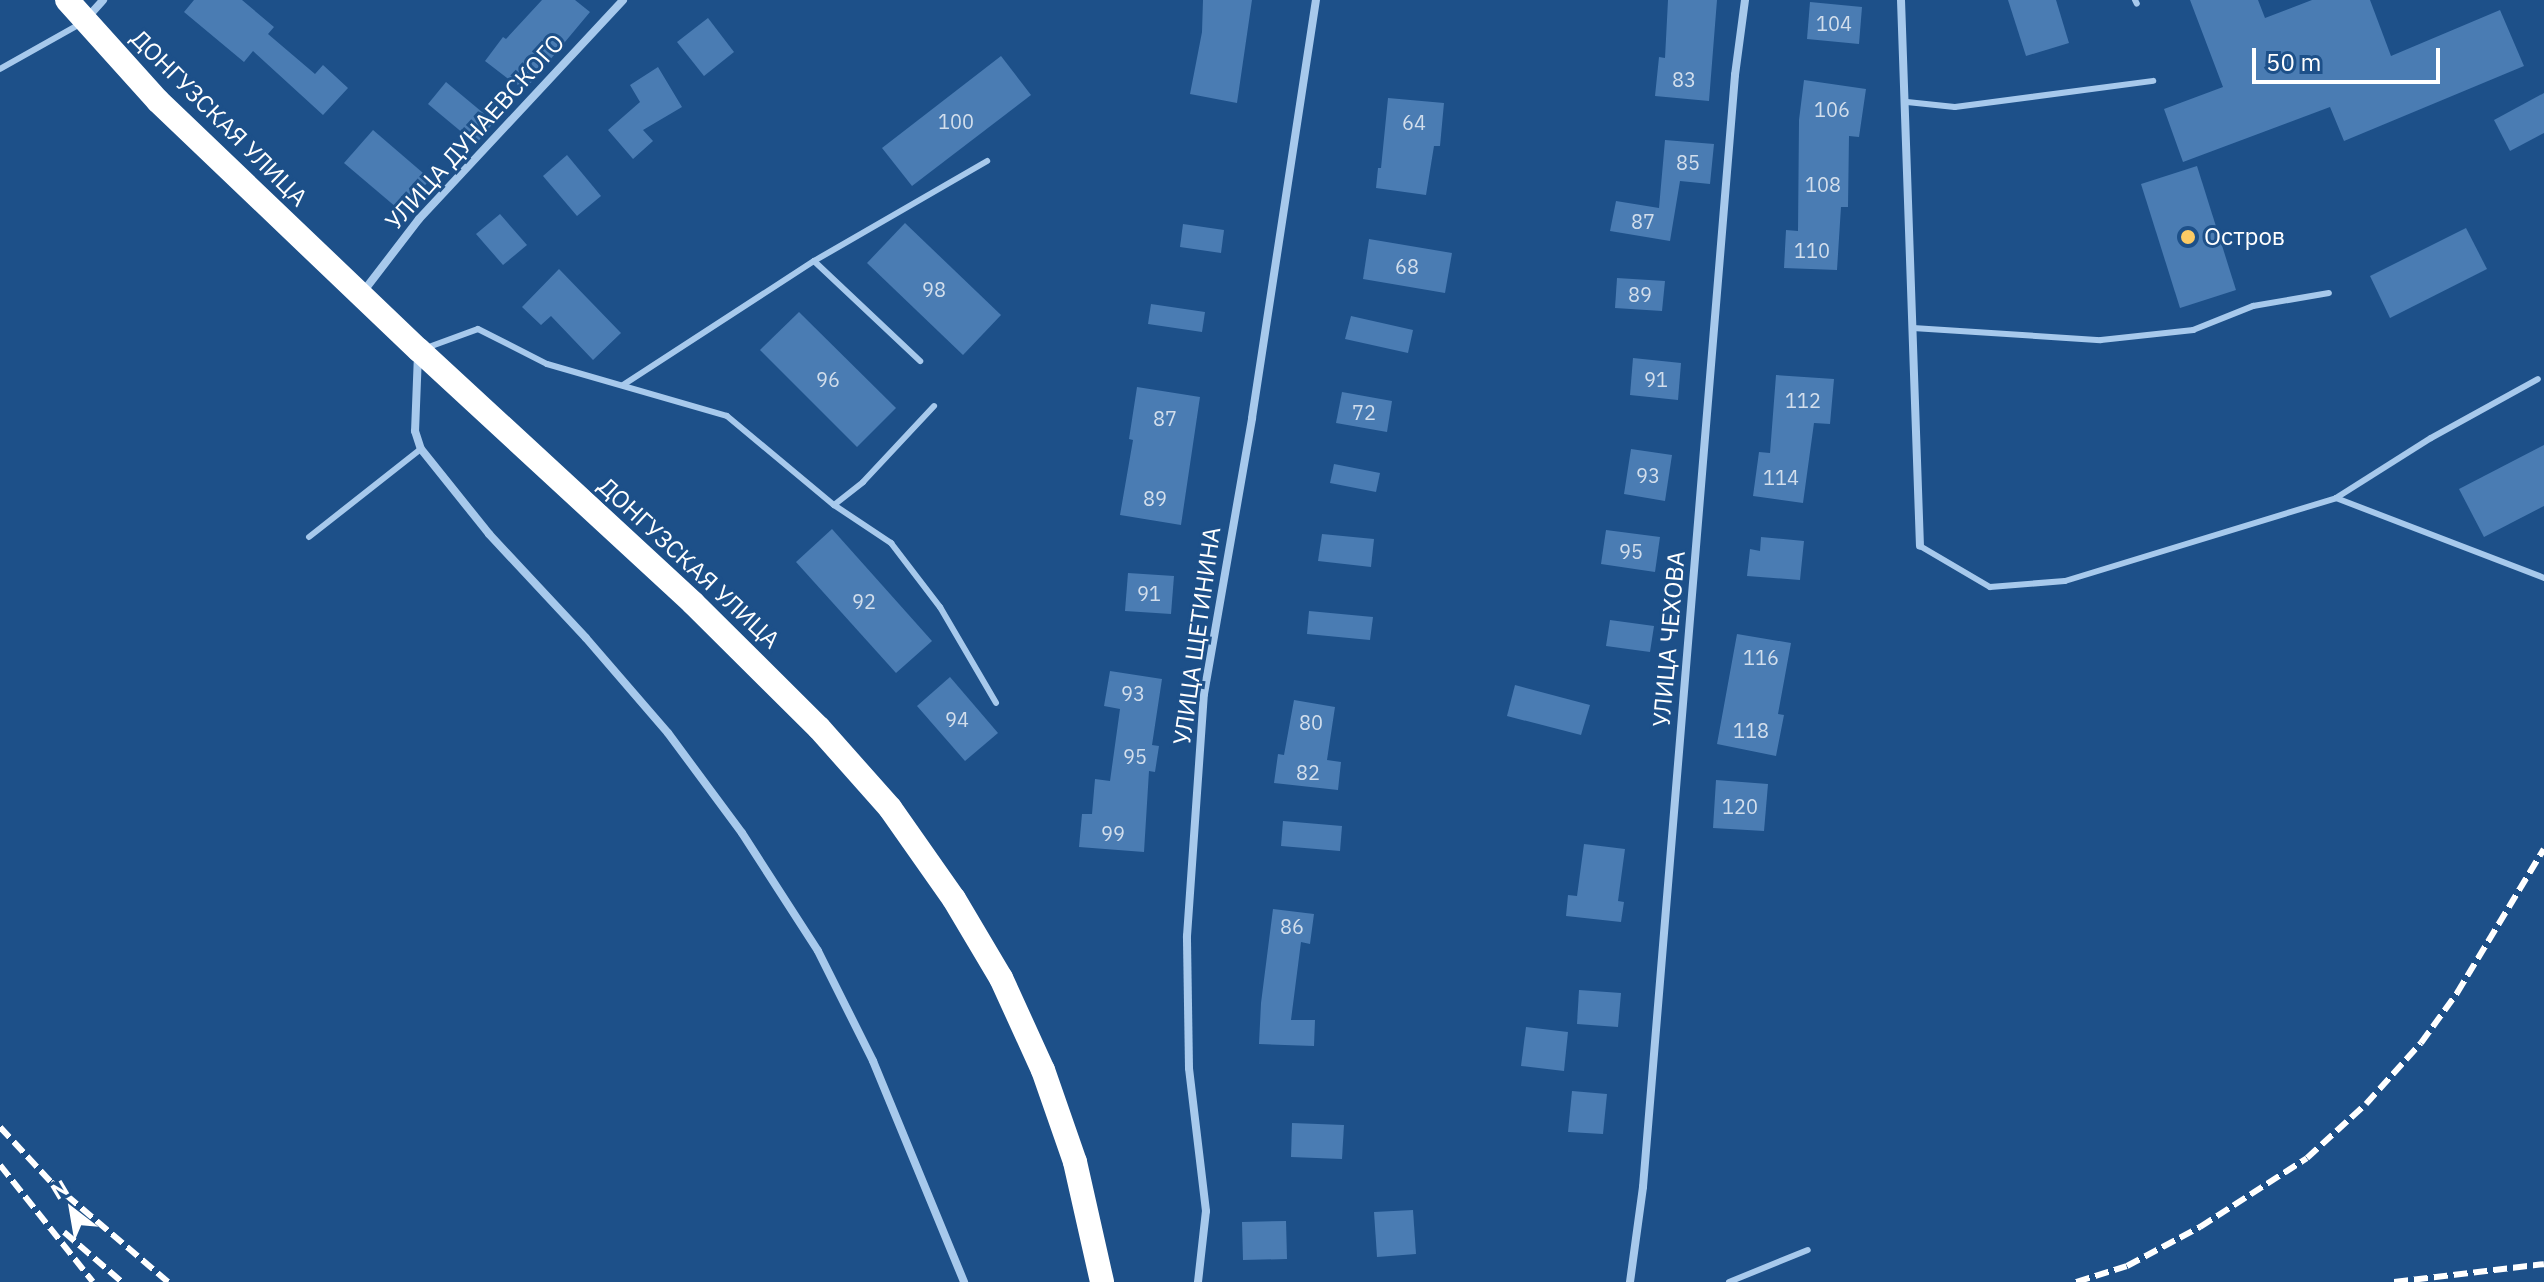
<!DOCTYPE html>
<html>
<head>
<meta charset="utf-8">
<style>
  body { margin:0 }
  #map { position:relative; width:2544px; height:1282px; overflow:hidden; background:#1d5089; font-family:"IBM Plex Sans",sans-serif }
  div>[style] { position:absolute }
  [style*='--x'] { left:calc(var(--x)*1px); top:calc(var(--y)*1px); width:calc(var(--w)*1px); rotate:calc(var(--a)*1deg) }
  .building>* { inset:0; background:#4a7cb3 }
  .lane>* { height:6px; margin:-3px; padding:0 3px; transform-origin:3px; border-radius:3px; background:#a7c9ec }
  .street>* { height:8px; margin:-4px; padding:0 4px; transform-origin:4px; border-radius:4px; background:#a7c9ec }
  .highway>* { height:24px; margin:-12px; padding:0 12px; transform-origin:12px; border-radius:12px; background:#fff }
  .rail>* { height:6px; margin-top:-3px; transform-origin:0; background:repeating-linear-gradient(90deg,#fff 0 14px,transparent 0 20px) }
  .dots>* { width:22px; height:22px; translate:-50% -50%; box-sizing:border-box; border:4px solid #1d5089; border-radius:50% }
  span { translate:-50% -50%; white-space:nowrap; text-align:center; line-height:1.15; -webkit-text-stroke:6px #1d5089; paint-order:stroke }
  .number-label { font-size:20px; color:#d2deec }
  .number-label span { -webkit-text-stroke-width:0 }
  .street-label { font-size:24px; color:#fff }
  .poi-label { font-size:24px; color:#fff }
  .left { translate:0 -50%; text-align:left }
  .north { position:absolute; left:32px; top:1170px; width:80px; height:80px; -webkit-text-stroke:6px #1d5089; paint-order:stroke; rotate:329deg; font-size:22px; font-weight:700; line-height:32px; text-align:center; color:#fff }
  .north::after { content:''; display:block; margin:auto; width:28px; height:36px; background:#fff; clip-path:polygon(50% 0,100% 100%,50% 72%,0 100%) }
  .scale { position:absolute; left:2252px; top:48px; width:188px; height:36px; box-sizing:border-box; border:4px solid #fff; border-top:0; padding-left:10px; font-size:24px; line-height:28px; white-space:nowrap; color:#fff; -webkit-text-stroke:6px #1d5089; paint-order:stroke }
</style>
</head>
<body>
<div id="map">
  <div class="building">
    <i style="clip-path:polygon(194px 0,242px 0,274px 27px,268px 34px,315px 74px,323px 65px,348px 88px,323px 115px,253px 51px,244px 62px,184px 12px)"></i>
    <i style="clip-path:polygon(542px 0,575px 0,590px 12px,524px 91px,485px 61px,503px 37px,506px 39px)"></i>
    <i style="clip-path:polygon(1203px 0,1252px 0,1237px 103px,1190px 94px,1202px 32px)"></i>
    <i style="clip-path:polygon(1668px 0,1717px 0,1709px 101px,1655px 96px,1659px 57px,1665px 58px)"></i>
    <i style="clip-path:polygon(2008px 0,2056px 0,2069px 43px,2026px 56px)"></i>
    <i style="clip-path:polygon(2190px 0,2258px 0,2265px 18px,2312px 0,2370px 0,2391px 56px,2500px 10px,2524px 66px,2344px 141px,2330px 107px,2183px 162px,2164px 109px,2223px 87px)"></i>
    <i style="clip-path:polygon(1810px 2px,1862px 7px,1859px 44px,1807px 39px)"></i>
    <i style="clip-path:polygon(708px 18px,734px 52px,704px 76px,677px 42px)"></i>
    <i style="clip-path:polygon(1001px 56px,1031px 95px,912px 186px,882px 148px)"></i>
    <i style="clip-path:polygon(658px 67px,682px 107px,643px 130px,653px 141px,633px 159px,608px 130px,640px 102px,630px 85px)"></i>
    <i style="clip-path:polygon(1804px 80px,1866px 89px,1859px 137px,1849px 136px,1848px 207px,1841px 207px,1837px 270px,1784px 268px,1786px 230px,1798px 231px,1799px 120px)"></i>
    <i style="clip-path:polygon(446px 82px,494px 122px,476px 144px,428px 104px)"></i>
    <i style="clip-path:polygon(2544px 93px,2544px 133px,2510px 151px,2494px 120px)"></i>
    <i style="clip-path:polygon(1388px 98px,1444px 103px,1440px 146px,1434px 146px,1426px 195px,1376px 188px,1378px 168px,1381px 168px)"></i>
    <i style="clip-path:polygon(373px 130px,430px 179px,403px 213px,344px 163px)"></i>
    <i style="clip-path:polygon(1665px 140px,1714px 144px,1710px 184px,1680px 181px,1670px 241px,1610px 231px,1616px 201px,1659px 208px)"></i>
    <i style="clip-path:polygon(567px 155px,601px 196px,577px 216px,543px 176px)"></i>
    <i style="clip-path:polygon(2197px 166px,2236px 290px,2180px 308px,2141px 184px)"></i>
    <i style="clip-path:polygon(500px 214px,527px 245px,503px 265px,476px 234px)"></i>
    <i style="clip-path:polygon(905px 223px,1001px 315px,963px 355px,867px 263px)"></i>
    <i style="clip-path:polygon(1183px 224px,1224px 230px,1221px 253px,1180px 247px)"></i>
    <i style="clip-path:polygon(2466px 228px,2487px 269px,2390px 318px,2370px 276px)"></i>
    <i style="clip-path:polygon(1369px 239px,1452px 253px,1445px 293px,1363px 279px)"></i>
    <i style="clip-path:polygon(559px 269px,621px 333px,593px 360px,551px 316px,541px 325px,522px 307px)"></i>
    <i style="clip-path:polygon(1617px 278px,1665px 281px,1662px 311px,1615px 308px)"></i>
    <i style="clip-path:polygon(1151px 304px,1205px 312px,1202px 332px,1148px 324px)"></i>
    <i style="clip-path:polygon(799px 312px,896px 408px,857px 447px,760px 350px)"></i>
    <i style="clip-path:polygon(1351px 316px,1413px 330px,1408px 353px,1345px 339px)"></i>
    <i style="clip-path:polygon(1633px 358px,1681px 363px,1678px 400px,1630px 395px)"></i>
    <i style="clip-path:polygon(1776px 375px,1834px 379px,1830px 424px,1814px 423px,1803px 503px,1753px 496px,1759px 452px,1770px 453px)"></i>
    <i style="clip-path:polygon(1137px 387px,1200px 397px,1181px 525px,1120px 515px,1133px 440px,1129px 439px)"></i>
    <i style="clip-path:polygon(1342px 392px,1392px 401px,1387px 432px,1336px 423px)"></i>
    <i style="clip-path:polygon(2544px 445px,2544px 506px,2484px 537px,2459px 489px)"></i>
    <i style="clip-path:polygon(1631px 449px,1672px 455px,1665px 501px,1624px 494px)"></i>
    <i style="clip-path:polygon(1334px 464px,1380px 473px,1376px 492px,1330px 483px)"></i>
    <i style="clip-path:polygon(832px 529px,932px 641px,896px 673px,796px 562px)"></i>
    <i style="clip-path:polygon(1606px 530px,1660px 537px,1655px 572px,1601px 564px)"></i>
    <i style="clip-path:polygon(1322px 534px,1374px 539px,1371px 567px,1318px 561px)"></i>
    <i style="clip-path:polygon(1761px 537px,1804px 541px,1800px 580px,1747px 576px,1750px 549px,1760px 551px)"></i>
    <i style="clip-path:polygon(1128px 573px,1174px 576px,1171px 614px,1125px 611px)"></i>
    <i style="clip-path:polygon(1309px 611px,1373px 617px,1370px 640px,1307px 634px)"></i>
    <i style="clip-path:polygon(1610px 620px,1654px 626px,1650px 652px,1606px 646px)"></i>
    <i style="clip-path:polygon(1737px 634px,1791px 643px,1778px 714px,1784px 715px,1776px 756px,1717px 744px)"></i>
    <i style="clip-path:polygon(1110px 671px,1162px 679px,1152px 745px,1159px 746px,1155px 772px,1149px 771px,1144px 852px,1079px 847px,1082px 814px,1092px 814px,1095px 779px,1110px 781px,1120px 709px,1104px 706px)"></i>
    <i style="clip-path:polygon(950px 677px,998px 733px,965px 761px,917px 706px)"></i>
    <i style="clip-path:polygon(1515px 685px,1590px 705px,1581px 735px,1507px 716px)"></i>
    <i style="clip-path:polygon(1294px 700px,1335px 707px,1327px 760px,1341px 762px,1338px 790px,1274px 783px,1278px 754px,1284px 755px)"></i>
    <i style="clip-path:polygon(1716px 780px,1768px 784px,1764px 831px,1713px 828px)"></i>
    <i style="clip-path:polygon(1283px 821px,1342px 826px,1340px 851px,1281px 846px)"></i>
    <i style="clip-path:polygon(1584px 844px,1625px 849px,1618px 901px,1624px 902px,1621px 922px,1566px 916px,1568px 895px,1577px 896px)"></i>
    <i style="clip-path:polygon(1273px 909px,1314px 914px,1310px 944px,1301px 942px,1291px 1020px,1315px 1020px,1314px 1046px,1259px 1044px,1261px 1003px)"></i>
    <i style="clip-path:polygon(1579px 990px,1621px 993px,1618px 1027px,1577px 1024px)"></i>
    <i style="clip-path:polygon(1526px 1027px,1568px 1032px,1564px 1071px,1521px 1066px)"></i>
    <i style="clip-path:polygon(1572px 1091px,1607px 1094px,1603px 1134px,1568px 1132px)"></i>
    <i style="clip-path:polygon(1292px 1123px,1344px 1125px,1342px 1159px,1291px 1157px)"></i>
    <i style="clip-path:polygon(1413px 1210px,1416px 1254px,1377px 1257px,1374px 1212px)"></i>
    <i style="clip-path:polygon(1286px 1221px,1287px 1259px,1243px 1260px,1242px 1222px)"></i>
  </div>
  <div class="lane">
    <i style="--x:2135;--y:0;--w:4;--a:63"></i>
    <i style="--x:0;--y:69;--w:92;--a:-29.4"></i>
    <i style="--x:1907;--y:102;--w:48;--a:5.9"></i>
    <i style="--x:1955;--y:107;--w:200;--a:-7.5"></i>
    <i style="--x:814;--y:261;--w:146;--a:43.3"></i>
    <i style="--x:1913;--y:328;--w:188;--a:3.7"></i>
    <i style="--x:2101;--y:340;--w:93;--a:-6.2"></i>
    <i style="--x:2193;--y:330;--w:65;--a:-21.8"></i>
    <i style="--x:2253;--y:306;--w:77;--a:-9.7"></i>
    <i style="--x:426;--y:348;--w:55;--a:-20.1"></i>
    <i style="--x:478;--y:329;--w:77;--a:26.9"></i>
    <i style="--x:547;--y:364;--w:187;--a:16.1"></i>
    <i style="--x:727;--y:416;--w:139;--a:39.8"></i>
    <i style="--x:834;--y:505;--w:37;--a:-38"></i>
    <i style="--x:863;--y:482;--w:104;--a:-46.9"></i>
    <i style="--x:623;--y:385;--w:228;--a:-33"></i>
    <i style="--x:814;--y:261;--w:200;--a:-30"></i>
    <i style="--x:2336;--y:498;--w:223;--a:21"></i>
    <i style="--x:834;--y:505;--w:69;--a:33.7"></i>
    <i style="--x:891;--y:543;--w:81;--a:52.6"></i>
    <i style="--x:940;--y:607;--w:111;--a:59.7"></i>
    <i style="--x:309;--y:537;--w:142;--a:-38.2"></i>
    <i style="--x:1920;--y:546;--w:81;--a:30.4"></i>
    <i style="--x:1990;--y:587;--w:75;--a:-4.6"></i>
    <i style="--x:2065;--y:581;--w:283;--a:-17"></i>
    <i style="--x:2336;--y:498;--w:112;--a:-32.3"></i>
    <i style="--x:2431;--y:438;--w:122;--a:-28.9"></i>
    <i style="--x:1729;--y:1282;--w:85;--a:-22.1"></i>
  </div>
  <div class="street">
    <i style="--x:1901;--y:0;--w:546;--a:88.01"></i>
    <i style="--x:87;--y:18;--w:24;--a:-48"></i>
    <i style="--x:363;--y:292;--w:92;--a:-52.5"></i>
    <i style="--x:419;--y:219;--w:299;--a:-47"></i>
    <i style="--x:418;--y:354;--w:77;--a:92.2"></i>
    <i style="--x:415;--y:431;--w:19;--a:72"></i>
    <i style="--x:421;--y:449;--w:109;--a:51.3"></i>
    <i style="--x:489;--y:534;--w:142;--a:47"></i>
    <i style="--x:586;--y:638;--w:125;--a:49.2"></i>
    <i style="--x:668;--y:733;--w:124;--a:53.5"></i>
    <i style="--x:742;--y:833;--w:140;--a:57.2"></i>
    <i style="--x:818;--y:951;--w:123;--a:63.4"></i>
    <i style="--x:873;--y:1061;--w:239;--a:67.6"></i>
    <i style="--x:1198;--y:1282;--w:71;--a:-83.6"></i>
    <i style="--x:1206;--y:1211;--w:144;--a:-96.8"></i>
    <i style="--x:1189;--y:1068;--w:132;--a:-90.9"></i>
    <i style="--x:1187;--y:936;--w:243;--a:-86"></i>
    <i style="--x:1204;--y:694;--w:280;--a:-80.1"></i>
    <i style="--x:1252;--y:418;--w:423;--a:-81.3"></i>
    <i style="--x:1630;--y:1282;--w:96;--a:-82.2"></i>
    <i style="--x:1643;--y:1187;--w:1116;--a:-85.27"></i>
    <i style="--x:1735;--y:75;--w:76;--a:-82.4"></i>
  </div>
  <div class="highway">
    <i style="--x:67;--y:0;--w:136;--a:48"></i>
    <i style="--x:158;--y:101;--w:361;--a:43.7"></i>
    <i style="--x:419;--y:350;--w:373;--a:42.7"></i>
    <i style="--x:693;--y:603;--w:177;--a:44.8"></i>
    <i style="--x:819;--y:728;--w:107;--a:48.4"></i>
    <i style="--x:890;--y:808;--w:111;--a:54.9"></i>
    <i style="--x:954;--y:899;--w:92;--a:59.3"></i>
    <i style="--x:1001;--y:978;--w:101;--a:65.5"></i>
    <i style="--x:1043;--y:1070;--w:97;--a:70.8"></i>
    <i style="--x:1075;--y:1162;--w:123;--a:77.3"></i>
  </div>
  <div class="rail">
    <i style="--x:0;--y:1127;--w:75;--a:47.2"></i>
    <i style="--x:51;--y:1182;--w:154;--a:40.5"></i>
    <i style="--x:0;--y:1165;--w:149;--a:51.5"></i>
    <i style="--x:64;--y:1232;--w:77;--a:40.8"></i>
    <i style="--x:2076;--y:1282;--w:53;--a:-17.4"></i>
    <i style="--x:2127;--y:1266;--w:83;--a:-28.1"></i>
    <i style="--x:2200;--y:1227;--w:127;--a:-32.8"></i>
    <i style="--x:2307;--y:1158;--w:80;--a:-42.5"></i>
    <i style="--x:2366;--y:1104;--w:82;--a:-48"></i>
    <i style="--x:2421;--y:1043;--w:62;--a:-54.2"></i>
    <i style="--x:2457;--y:993;--w:168;--a:-58.9"></i>
    <i style="--x:2394;--y:1282;--w:151;--a:-6.8"></i>
  </div>
  <div class="dots">
    <i style="left:2188px;top:237px;background:#fccb65"></i>
  </div>
  <div class="number-label">
    <span style="left:1834px;top:23px">104</span>
    <span style="left:1684px;top:79px">83</span>
    <span style="left:1832px;top:109px">106</span>
    <span style="left:956px;top:121px">100</span>
    <span style="left:1414px;top:122px">64</span>
    <span style="left:1688px;top:162px">85</span>
    <span style="left:1823px;top:184px">108</span>
    <span style="left:1643px;top:221px">87</span>
    <span style="left:1812px;top:250px">110</span>
    <span style="left:1407px;top:266px">68</span>
    <span style="left:934px;top:289px">98</span>
    <span style="left:1640px;top:294px">89</span>
    <span style="left:828px;top:379px">96</span>
    <span style="left:1656px;top:379px">91</span>
    <span style="left:1803px;top:400px">112</span>
    <span style="left:1364px;top:412px">72</span>
    <span style="left:1165px;top:418px">87</span>
    <span style="left:1648px;top:475px">93</span>
    <span style="left:1781px;top:477px">114</span>
    <span style="left:1155px;top:498px">89</span>
    <span style="left:1631px;top:551px">95</span>
    <span style="left:1149px;top:593px">91</span>
    <span style="left:864px;top:601px">92</span>
    <span style="left:1761px;top:657px">116</span>
    <span style="left:1133px;top:693px">93</span>
    <span style="left:957px;top:719px">94</span>
    <span style="left:1311px;top:722px">80</span>
    <span style="left:1751px;top:730px">118</span>
    <span style="left:1135px;top:756px">95</span>
    <span style="left:1308px;top:772px">82</span>
    <span style="left:1740px;top:806px">120</span>
    <span style="left:1113px;top:833px">99</span>
    <span style="left:1292px;top:926px">86</span>
  </div>
  <div class="street-label">
    <span style="left:219px;top:118px;rotate:45deg">ДОНГУЗСКАЯ УЛИЦА</span>
    <span style="left:475px;top:132px;rotate:-48deg">УЛИЦА ДУНАЕВСКОГО</span>
    <span style="left:689px;top:563px;rotate:43deg">ДОНГУЗСКАЯ УЛИЦА</span>
    <span style="left:1197px;top:636px;rotate:-82deg">УЛИЦА ЩЕТИНИНА</span>
    <span style="left:1669px;top:639px;rotate:-85deg">УЛИЦА ЧЕХОВА</span>
  </div>
  <div class="poi-label">
    <span class="left" style="left:2204px;top:237px">Остров</span>
  </div>
  <div class="north">N</div>
  <div class="scale">50 m</div>
</div>
</body>
</html>
